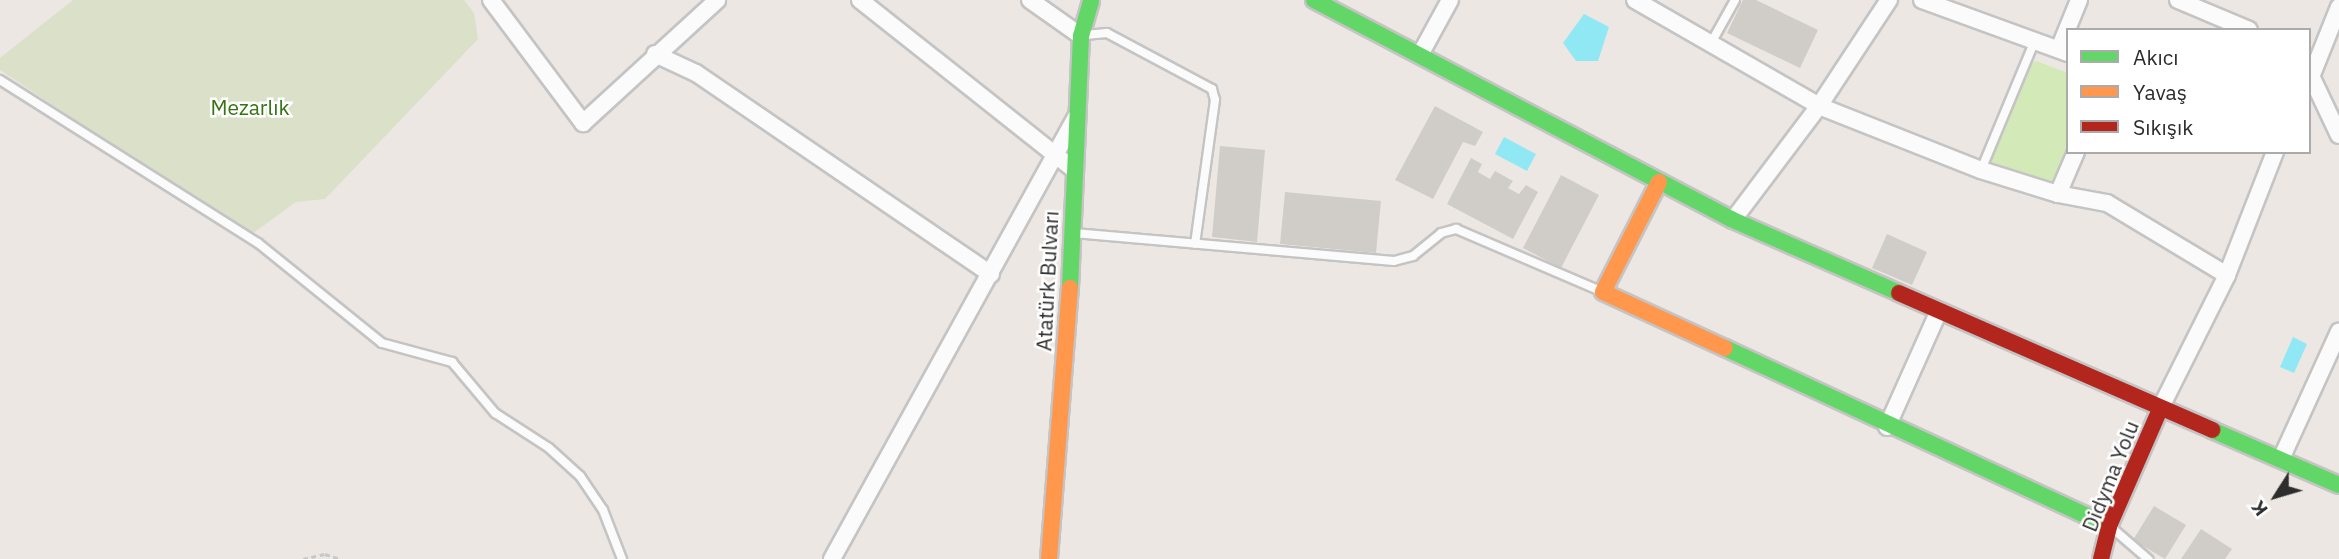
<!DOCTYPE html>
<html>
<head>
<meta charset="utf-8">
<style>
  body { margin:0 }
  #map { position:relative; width:2339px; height:559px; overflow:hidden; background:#ece7e2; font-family:"IBM Plex Sans",sans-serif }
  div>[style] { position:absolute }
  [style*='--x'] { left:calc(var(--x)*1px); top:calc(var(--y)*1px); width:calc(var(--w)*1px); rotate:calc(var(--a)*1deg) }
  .green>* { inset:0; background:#d3e9b8 }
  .cemetery>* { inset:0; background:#dbe0c8 }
  .water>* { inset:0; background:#90e8f4 }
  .building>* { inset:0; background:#d0cdc9 }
  .path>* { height:2.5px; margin-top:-1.25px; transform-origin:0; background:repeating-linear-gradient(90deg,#c8c8c8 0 5px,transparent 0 8.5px) }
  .roads { filter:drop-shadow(2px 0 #c5c4c4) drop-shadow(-2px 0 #c5c4c4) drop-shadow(0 2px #c5c4c4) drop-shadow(0 -2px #c5c4c4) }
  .lane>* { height:8px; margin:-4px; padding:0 4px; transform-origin:4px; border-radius:4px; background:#fcfbfb }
  .street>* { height:16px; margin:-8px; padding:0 8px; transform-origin:8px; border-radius:8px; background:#fcfbfb }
  .fast>* { height:16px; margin:-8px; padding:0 8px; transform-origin:8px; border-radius:8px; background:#63d668 }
  .slow>* { height:16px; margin:-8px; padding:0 8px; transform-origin:8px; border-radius:8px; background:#ff974d }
  .jam>* { height:16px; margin:-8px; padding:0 8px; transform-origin:8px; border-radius:8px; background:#b3261e }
  span { translate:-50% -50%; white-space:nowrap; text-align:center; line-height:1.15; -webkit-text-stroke:5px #fff; paint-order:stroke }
  .park-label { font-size:21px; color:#357313 }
  .street-label { font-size:21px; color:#2d2d2d }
  .legend { position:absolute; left:2066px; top:28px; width:245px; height:126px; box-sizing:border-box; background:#fff; border:2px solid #ababab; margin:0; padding:9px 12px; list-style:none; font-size:21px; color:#2d2d2d }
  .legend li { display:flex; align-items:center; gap:14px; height:35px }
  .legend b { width:35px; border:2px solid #ababab }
  .north { position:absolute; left:2241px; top:461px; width:70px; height:70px; -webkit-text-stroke:5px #fff; paint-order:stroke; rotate:233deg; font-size:19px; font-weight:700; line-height:28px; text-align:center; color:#2d2d2d }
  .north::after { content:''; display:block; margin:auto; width:24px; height:32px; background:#2d2d2d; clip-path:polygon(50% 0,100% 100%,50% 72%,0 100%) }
</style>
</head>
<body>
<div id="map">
  <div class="green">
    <i style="clip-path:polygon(2036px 61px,2068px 73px,2068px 151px,2052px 187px,1988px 164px,2028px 66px)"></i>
  </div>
  <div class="cemetery">
    <i style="clip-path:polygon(73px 0,464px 0,474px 13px,478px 39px,325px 199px,296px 202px,249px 236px,0 70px,0 58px)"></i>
  </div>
  <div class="water">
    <i style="clip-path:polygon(1584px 14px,1609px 27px,1598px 61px,1576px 61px,1563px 43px)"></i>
    <i style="clip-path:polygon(1504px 137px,1536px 154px,1527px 171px,1495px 154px)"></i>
    <i style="clip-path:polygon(2293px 337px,2307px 344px,2294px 373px,2280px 367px)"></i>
  </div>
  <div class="building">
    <i style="clip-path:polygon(1743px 0,1756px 0,1818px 30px,1800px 68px,1727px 33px)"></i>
    <i style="clip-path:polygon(1435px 106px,1483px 132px,1475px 146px,1463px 142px,1433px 199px,1395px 180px)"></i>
    <i style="clip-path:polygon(1220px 146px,1265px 150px,1257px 242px,1212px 237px)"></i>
    <i style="clip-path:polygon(1471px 158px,1482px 164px,1478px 172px,1490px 179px,1495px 171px,1513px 181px,1508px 188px,1519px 194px,1526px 185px,1538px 192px,1513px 239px,1447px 204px)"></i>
    <i style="clip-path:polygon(1561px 175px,1599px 195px,1561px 268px,1523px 248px)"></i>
    <i style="clip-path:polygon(1285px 192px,1381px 201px,1376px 253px,1280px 244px)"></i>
    <i style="clip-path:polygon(1887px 234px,1927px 252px,1912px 285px,1872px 268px)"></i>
    <i style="clip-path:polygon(2154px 506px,2186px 525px,2165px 559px,2133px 540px)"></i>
    <i style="clip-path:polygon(2201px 529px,2232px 549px,2225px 559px,2181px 559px)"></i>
  </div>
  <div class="path">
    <i style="--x:303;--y:559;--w:23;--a:-13"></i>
    <i style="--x:325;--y:554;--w:16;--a:18"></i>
  </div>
  <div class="roads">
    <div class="lane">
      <i style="--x:1085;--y:35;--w:22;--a:-5"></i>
      <i style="--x:1107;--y:33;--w:119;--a:28.1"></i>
      <i style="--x:1212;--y:89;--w:11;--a:75"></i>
      <i style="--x:1215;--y:100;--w:145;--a:97.9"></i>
      <i style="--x:1711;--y:43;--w:49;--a:-60.8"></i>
      <i style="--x:0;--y:80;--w:305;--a:32.3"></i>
      <i style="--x:258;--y:243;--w:159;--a:38.9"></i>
      <i style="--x:382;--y:343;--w:73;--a:15.2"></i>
      <i style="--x:452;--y:362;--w:67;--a:49.9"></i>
      <i style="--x:495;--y:413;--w:64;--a:32.9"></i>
      <i style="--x:549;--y:448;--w:42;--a:42.1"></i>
      <i style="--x:580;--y:476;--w:41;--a:55.9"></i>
      <i style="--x:603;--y:510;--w:53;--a:68.8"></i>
      <i style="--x:1981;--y:170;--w:141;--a:-67.4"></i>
      <i style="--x:1074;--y:233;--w:321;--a:5"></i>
      <i style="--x:1394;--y:261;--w:20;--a:-15"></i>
      <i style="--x:1413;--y:256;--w:36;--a:-39"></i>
      <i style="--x:1441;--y:233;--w:16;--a:-15"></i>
      <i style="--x:1456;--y:229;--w:160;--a:23.2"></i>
      <i style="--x:2112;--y:528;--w:48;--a:40.7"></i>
    </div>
    <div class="street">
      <i style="--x:491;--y:0;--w:154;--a:53.2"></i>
      <i style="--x:583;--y:123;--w:182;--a:-42.5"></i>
      <i style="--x:860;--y:0;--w:270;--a:38.4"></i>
      <i style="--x:1030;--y:0;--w:62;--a:35.2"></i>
      <i style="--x:1635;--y:0;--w:212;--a:29.9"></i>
      <i style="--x:1819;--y:106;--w:174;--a:21.6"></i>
      <i style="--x:1981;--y:170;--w:81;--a:17.3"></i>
      <i style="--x:2058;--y:194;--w:50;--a:10.4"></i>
      <i style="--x:2107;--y:203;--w:140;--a:31"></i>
      <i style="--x:1922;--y:0;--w:155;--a:20"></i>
      <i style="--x:2178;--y:0;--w:77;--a:22.9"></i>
      <i style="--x:2059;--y:49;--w:53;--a:-67.8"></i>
      <i style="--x:1421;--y:53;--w:60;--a:-61.3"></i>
      <i style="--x:655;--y:54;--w:45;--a:24.9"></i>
      <i style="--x:696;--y:73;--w:357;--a:34.3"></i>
      <i style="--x:2312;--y:78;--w:63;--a:64.7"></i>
      <i style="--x:2309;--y:82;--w:81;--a:-68.2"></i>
      <i style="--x:2058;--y:194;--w:46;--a:-66.8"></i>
      <i style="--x:1733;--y:220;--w:143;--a:-53"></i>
      <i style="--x:1819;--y:106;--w:127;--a:-56.6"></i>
      <i style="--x:2160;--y:409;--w:150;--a:-63.4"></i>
      <i style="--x:2227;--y:275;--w:132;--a:-68.7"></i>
      <i style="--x:1887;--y:427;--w:127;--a:-65.9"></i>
      <i style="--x:2281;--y:459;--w:140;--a:-65.5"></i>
      <i style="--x:832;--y:559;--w:505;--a:-61.1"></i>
    </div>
    <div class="fast">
      <i style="--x:1314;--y:0;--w:473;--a:27.7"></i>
      <i style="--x:1733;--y:220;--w:181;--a:23.7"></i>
      <i style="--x:1070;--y:288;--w:252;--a:-87.5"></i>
      <i style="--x:1081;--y:36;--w:37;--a:-74"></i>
      <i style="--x:1725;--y:348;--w:423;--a:24.9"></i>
      <i style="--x:2212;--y:430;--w:138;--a:23.4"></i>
    </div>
    <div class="slow">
      <i style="--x:1659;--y:182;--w:123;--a:117"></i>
      <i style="--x:1603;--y:292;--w:134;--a:24.7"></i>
      <i style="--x:1049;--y:559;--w:272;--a:-85.6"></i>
    </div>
    <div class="jam">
      <i style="--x:1899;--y:293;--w:342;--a:23.6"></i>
      <i style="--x:2101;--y:559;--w:34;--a:-76"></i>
      <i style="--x:2109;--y:526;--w:128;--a:-66.4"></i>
    </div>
  </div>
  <div class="park-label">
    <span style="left:250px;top:107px">Mezarlık</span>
  </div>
  <div class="street-label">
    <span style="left:1047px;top:281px;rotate:-87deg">Atatürk Bulvarı</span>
    <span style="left:2110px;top:476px;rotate:-68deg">Didyma Yolu</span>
  </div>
  <ul class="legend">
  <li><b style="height:9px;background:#63d668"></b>Akıcı</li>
  <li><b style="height:9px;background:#ff974d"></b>Yavaş</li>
  <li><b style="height:9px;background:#b3261e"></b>Sıkışık</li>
  </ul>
  <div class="north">K</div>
</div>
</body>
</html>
